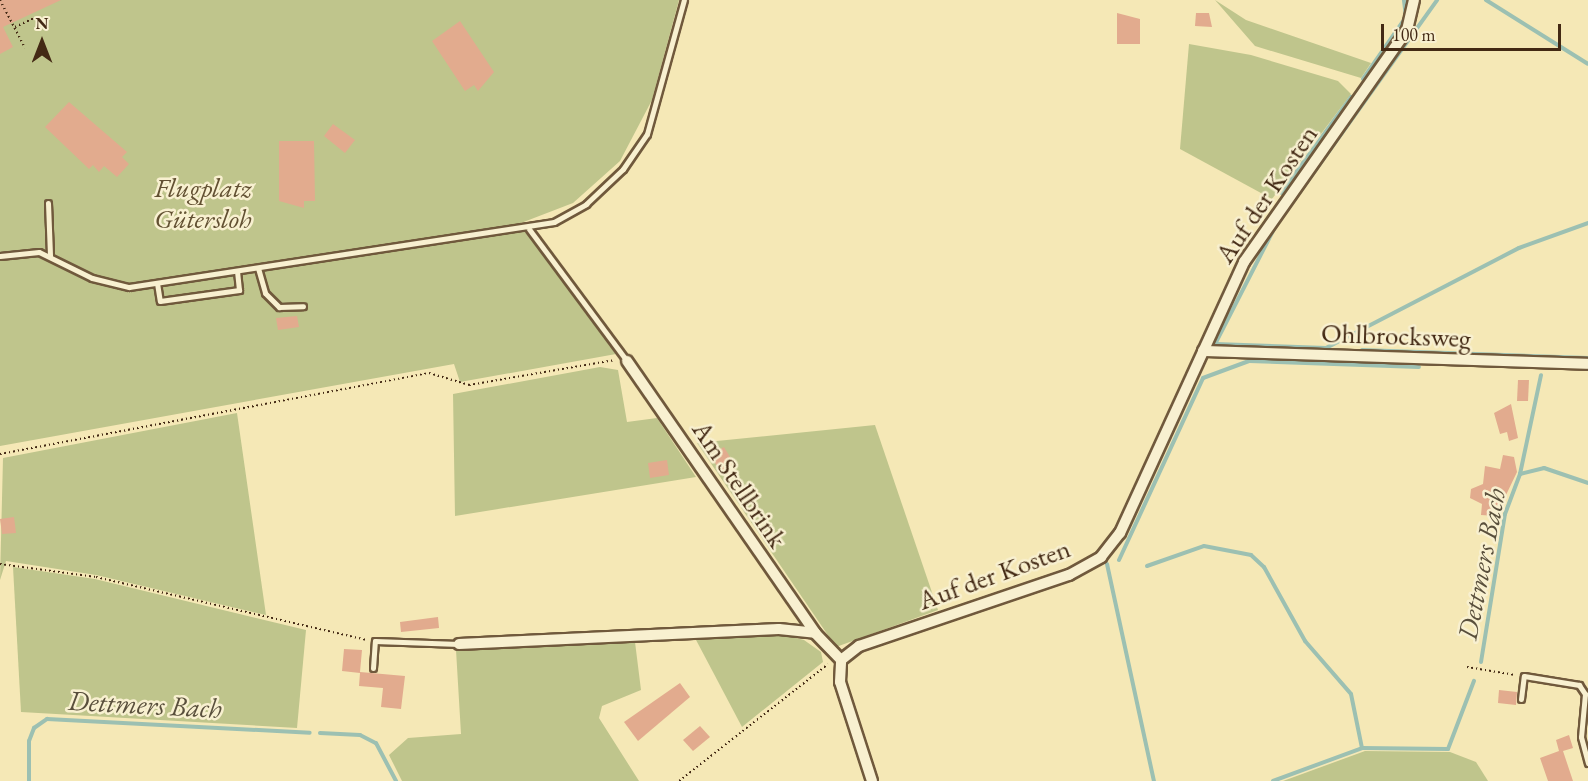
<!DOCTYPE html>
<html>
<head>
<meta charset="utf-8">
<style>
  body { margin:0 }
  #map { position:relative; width:1588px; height:781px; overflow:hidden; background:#f5e8b6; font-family:"EB Garamond",serif }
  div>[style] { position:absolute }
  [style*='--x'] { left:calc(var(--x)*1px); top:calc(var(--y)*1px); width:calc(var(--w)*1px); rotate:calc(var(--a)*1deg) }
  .green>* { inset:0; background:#bfc58c }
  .stream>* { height:4px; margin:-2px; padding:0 2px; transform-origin:2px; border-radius:2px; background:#9cc0b2 }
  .building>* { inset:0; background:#e2ab8e }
  .path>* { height:2px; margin-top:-1px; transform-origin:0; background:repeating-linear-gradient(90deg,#432914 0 1.5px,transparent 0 4.5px) }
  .roads { filter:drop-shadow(2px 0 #70593c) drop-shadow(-2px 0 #70593c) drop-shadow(0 2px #70593c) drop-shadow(0 -2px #70593c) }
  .lane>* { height:5px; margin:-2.5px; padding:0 2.5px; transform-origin:2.5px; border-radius:2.5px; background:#f8f0d0 }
  .street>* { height:10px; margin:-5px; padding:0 5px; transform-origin:5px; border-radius:5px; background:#f8f0d0 }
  span { translate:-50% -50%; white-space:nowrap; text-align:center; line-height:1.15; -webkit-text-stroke:5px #f8f0d0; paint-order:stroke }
  .park-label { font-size:27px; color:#625032; font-style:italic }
  .street-label { font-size:27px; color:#432914 }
  .water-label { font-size:28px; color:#594f3c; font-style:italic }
  .north { position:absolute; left:12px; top:12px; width:60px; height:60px; -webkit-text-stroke:4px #f8f0d0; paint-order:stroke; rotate:0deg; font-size:16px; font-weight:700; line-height:24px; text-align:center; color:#432914 }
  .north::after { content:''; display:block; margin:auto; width:21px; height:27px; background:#432914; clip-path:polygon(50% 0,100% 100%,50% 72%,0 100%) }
  .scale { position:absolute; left:1381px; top:24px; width:180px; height:27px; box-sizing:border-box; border:3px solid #432914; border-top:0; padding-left:8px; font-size:18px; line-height:21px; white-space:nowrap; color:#432914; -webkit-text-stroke:4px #f8f0d0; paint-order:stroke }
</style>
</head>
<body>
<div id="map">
  <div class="green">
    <i style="clip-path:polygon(0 0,679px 0,652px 100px,620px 161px,573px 203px,521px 223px,616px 354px,460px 382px,454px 364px,0 446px)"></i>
    <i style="clip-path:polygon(1215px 0,1246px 20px,1371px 63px,1361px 78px,1255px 46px)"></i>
    <i style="clip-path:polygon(1189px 44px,1251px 55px,1338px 81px,1351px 94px,1272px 199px,1180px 149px)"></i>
    <i style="clip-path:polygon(600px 367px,618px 370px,627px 422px,657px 418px,696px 477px,455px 516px,453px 394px)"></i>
    <i style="clip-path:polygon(237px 413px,266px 615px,96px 575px,6px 561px,0 580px,3px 458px)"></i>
    <i style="clip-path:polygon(875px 425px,938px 610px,836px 647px,697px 443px)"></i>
    <i style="clip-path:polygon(13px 567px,95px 579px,306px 630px,297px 728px,21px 712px)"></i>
    <i style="clip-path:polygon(779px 634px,804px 640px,821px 652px,823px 662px,742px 727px,695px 638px)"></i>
    <i style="clip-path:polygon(635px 642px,641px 690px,602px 706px,599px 718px,639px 781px,402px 781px,389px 755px,408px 738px,461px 734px,456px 650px)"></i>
    <i style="clip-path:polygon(1365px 751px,1450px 752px,1476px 762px,1488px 781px,1283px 781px)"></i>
  </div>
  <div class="stream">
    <i style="--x:1486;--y:0;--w:120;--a:32.1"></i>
    <i style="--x:1363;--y:79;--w:75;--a:-55.3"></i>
    <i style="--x:1406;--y:17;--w:17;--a:-97"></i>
    <i style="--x:1281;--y:193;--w:119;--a:-53.9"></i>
    <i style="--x:1284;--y:214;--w:263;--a:-54.4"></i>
    <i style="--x:1276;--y:225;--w:134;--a:117.1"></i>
    <i style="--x:1215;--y:344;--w:111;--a:2.1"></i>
    <i style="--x:1326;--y:348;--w:217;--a:-27.4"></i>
    <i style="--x:1519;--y:248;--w:73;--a:-19.9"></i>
    <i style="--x:1362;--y:350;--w:226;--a:2"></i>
    <i style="--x:1520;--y:474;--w:101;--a:-78"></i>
    <i style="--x:1119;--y:560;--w:200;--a:-65.2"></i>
    <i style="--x:1203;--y:378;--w:49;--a:-20.3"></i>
    <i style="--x:1249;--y:361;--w:170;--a:2"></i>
    <i style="--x:1107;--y:564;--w:222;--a:77.8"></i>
    <i style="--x:1147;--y:566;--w:60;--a:-19.3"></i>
    <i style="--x:1204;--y:546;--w:48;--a:10.8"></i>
    <i style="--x:1251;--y:555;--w:18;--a:43"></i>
    <i style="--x:1264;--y:567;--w:85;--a:61"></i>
    <i style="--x:1305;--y:641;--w:70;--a:49"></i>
    <i style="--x:1351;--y:694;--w:55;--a:78.5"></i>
    <i style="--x:1481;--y:662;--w:150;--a:-80.8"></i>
    <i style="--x:1505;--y:514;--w:43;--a:-69.4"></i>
    <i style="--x:1520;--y:474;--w:25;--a:-14"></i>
    <i style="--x:1544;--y:468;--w:46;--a:18.8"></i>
    <i style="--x:320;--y:733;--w:40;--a:2.9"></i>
    <i style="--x:360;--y:735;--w:18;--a:27"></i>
    <i style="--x:376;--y:743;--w:43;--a:62.2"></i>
    <i style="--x:29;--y:781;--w:40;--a:-90"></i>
    <i style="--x:29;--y:741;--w:14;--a:-69"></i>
    <i style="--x:34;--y:728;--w:16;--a:-35"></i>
    <i style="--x:47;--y:719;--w:263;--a:3"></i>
    <i style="--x:1273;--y:781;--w:95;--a:-20.3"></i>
    <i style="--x:1362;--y:748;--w:86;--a:0.7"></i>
    <i style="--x:1448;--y:749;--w:73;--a:-69.1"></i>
  </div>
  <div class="building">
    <i style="clip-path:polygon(0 0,61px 0,3px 27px,13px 47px,0 54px)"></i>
    <i style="clip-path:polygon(1117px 13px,1140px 19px,1140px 44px,1117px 44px)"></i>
    <i style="clip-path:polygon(1196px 13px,1209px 13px,1212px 27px,1195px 26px)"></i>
    <i style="clip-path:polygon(460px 21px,494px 72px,478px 91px,474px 85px,465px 91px,432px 41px)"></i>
    <i style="clip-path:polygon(69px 102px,127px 152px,122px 157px,129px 164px,117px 177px,104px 166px,99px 172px,93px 165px,89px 169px,45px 127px)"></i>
    <i style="clip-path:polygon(333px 124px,355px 140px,345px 153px,324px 136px)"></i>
    <i style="clip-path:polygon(279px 141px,314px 141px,315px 201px,304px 201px,304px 208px,279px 201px)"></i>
    <i style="clip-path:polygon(297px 316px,299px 327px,278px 330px,276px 318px)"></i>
    <i style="clip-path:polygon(1518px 380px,1529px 380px,1528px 401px,1517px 401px)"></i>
    <i style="clip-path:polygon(1511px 404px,1518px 438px,1509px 441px,1507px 432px,1500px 434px,1494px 413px)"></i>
    <i style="clip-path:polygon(724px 447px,736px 467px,723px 475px,710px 455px)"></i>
    <i style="clip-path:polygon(1503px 455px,1514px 457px,1517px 472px,1496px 516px,1481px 515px,1482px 504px,1470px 498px,1471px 489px,1483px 484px,1485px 466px,1500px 469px)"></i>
    <i style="clip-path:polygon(667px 460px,669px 475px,650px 478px,648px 463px)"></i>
    <i style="clip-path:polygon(14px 517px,16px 533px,2px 534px,0 519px)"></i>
    <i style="clip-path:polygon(438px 617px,439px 628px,401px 632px,400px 622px)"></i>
    <i style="clip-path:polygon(344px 649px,362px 650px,360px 672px,405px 676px,401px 709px,381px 707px,383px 688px,359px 686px,360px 673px,342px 671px)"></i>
    <i style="clip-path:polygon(680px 683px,690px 697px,638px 741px,624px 722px)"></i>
    <i style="clip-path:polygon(1499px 690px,1517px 692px,1516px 705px,1498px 703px)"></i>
    <i style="clip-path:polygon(700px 726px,710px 737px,693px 751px,683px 740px)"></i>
    <i style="clip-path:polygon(1569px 735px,1573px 748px,1563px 751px,1573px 781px,1548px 781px,1540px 758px,1559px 751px,1556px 740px)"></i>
  </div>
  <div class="path">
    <i style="--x:0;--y:0;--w:54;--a:62.5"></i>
    <i style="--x:15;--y:27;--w:23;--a:-25"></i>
    <i style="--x:0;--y:454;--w:437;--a:-10.7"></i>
    <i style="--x:429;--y:373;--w:42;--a:16.7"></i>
    <i style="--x:469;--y:385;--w:148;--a:-9.7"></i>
    <i style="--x:0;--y:564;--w:97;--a:7.7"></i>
    <i style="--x:96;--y:577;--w:277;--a:13.1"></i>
    <i style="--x:1467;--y:667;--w:49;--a:9.5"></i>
    <i style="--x:679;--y:781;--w:189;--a:-38.1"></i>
  </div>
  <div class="roads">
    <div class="lane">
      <i style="--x:48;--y:203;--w:53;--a:87.8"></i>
      <i style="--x:529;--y:229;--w:164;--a:53.4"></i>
      <i style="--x:0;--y:256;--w:39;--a:-6"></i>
      <i style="--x:39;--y:252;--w:59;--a:26.1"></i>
      <i style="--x:92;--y:278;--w:38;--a:14"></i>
      <i style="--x:129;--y:287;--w:430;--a:-8.7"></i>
      <i style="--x:554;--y:222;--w:37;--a:-29"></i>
      <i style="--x:586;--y:204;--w:51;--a:-43.4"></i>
      <i style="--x:623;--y:169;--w:42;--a:-55.6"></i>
      <i style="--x:647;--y:134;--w:139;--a:-74.6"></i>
      <i style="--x:258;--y:268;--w:26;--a:74"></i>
      <i style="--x:265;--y:293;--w:20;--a:45"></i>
      <i style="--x:279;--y:307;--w:24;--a:-2"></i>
      <i style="--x:157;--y:283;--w:18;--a:81"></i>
      <i style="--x:160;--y:301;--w:80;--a:-7.9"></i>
      <i style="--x:239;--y:290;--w:19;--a:-96"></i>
      <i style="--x:373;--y:668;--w:27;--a:-86"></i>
      <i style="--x:375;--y:641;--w:84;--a:2"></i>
      <i style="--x:1521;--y:699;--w:23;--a:-83"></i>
      <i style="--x:1524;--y:676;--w:56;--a:9.3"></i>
      <i style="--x:1579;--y:685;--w:11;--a:56"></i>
      <i style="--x:1585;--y:694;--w:43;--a:95.3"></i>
      <i style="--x:1581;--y:737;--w:27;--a:75"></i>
    </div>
    <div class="street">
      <i style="--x:1203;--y:351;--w:385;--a:1.9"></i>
      <i style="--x:627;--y:361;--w:331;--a:55.3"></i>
      <i style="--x:815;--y:633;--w:37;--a:46"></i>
      <i style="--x:459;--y:644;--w:320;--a:-2.7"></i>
      <i style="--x:779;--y:629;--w:36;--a:6"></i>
      <i style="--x:872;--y:781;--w:104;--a:-107.9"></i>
      <i style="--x:840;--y:682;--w:22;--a:-87"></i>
      <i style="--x:841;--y:660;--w:23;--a:-38"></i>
      <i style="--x:859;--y:646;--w:222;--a:-18.7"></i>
      <i style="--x:1069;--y:575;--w:37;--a:-29"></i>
      <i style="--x:1101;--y:557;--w:31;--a:-52"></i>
      <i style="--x:1120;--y:533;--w:298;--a:-65.4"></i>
      <i style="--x:1244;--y:262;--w:284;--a:-54.9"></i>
      <i style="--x:1407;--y:30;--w:31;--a:-77"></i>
    </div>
  </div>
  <div class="park-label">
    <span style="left:203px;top:203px">Flugplatz<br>Gütersloh</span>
  </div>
  <div class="street-label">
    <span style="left:1266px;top:194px;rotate:-56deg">Auf der Kosten</span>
    <span style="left:1396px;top:335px;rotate:2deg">Ohlbrocksweg</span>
    <span style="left:740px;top:484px;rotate:56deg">Am Stellbrink</span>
    <span style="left:994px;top:574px;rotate:-20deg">Auf der Kosten</span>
  </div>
  <div class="water-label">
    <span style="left:1481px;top:564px;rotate:-79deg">Dettmers Bach</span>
    <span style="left:145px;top:704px;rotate:3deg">Dettmers Bach</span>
  </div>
  <div class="north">N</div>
  <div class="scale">100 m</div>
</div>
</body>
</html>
